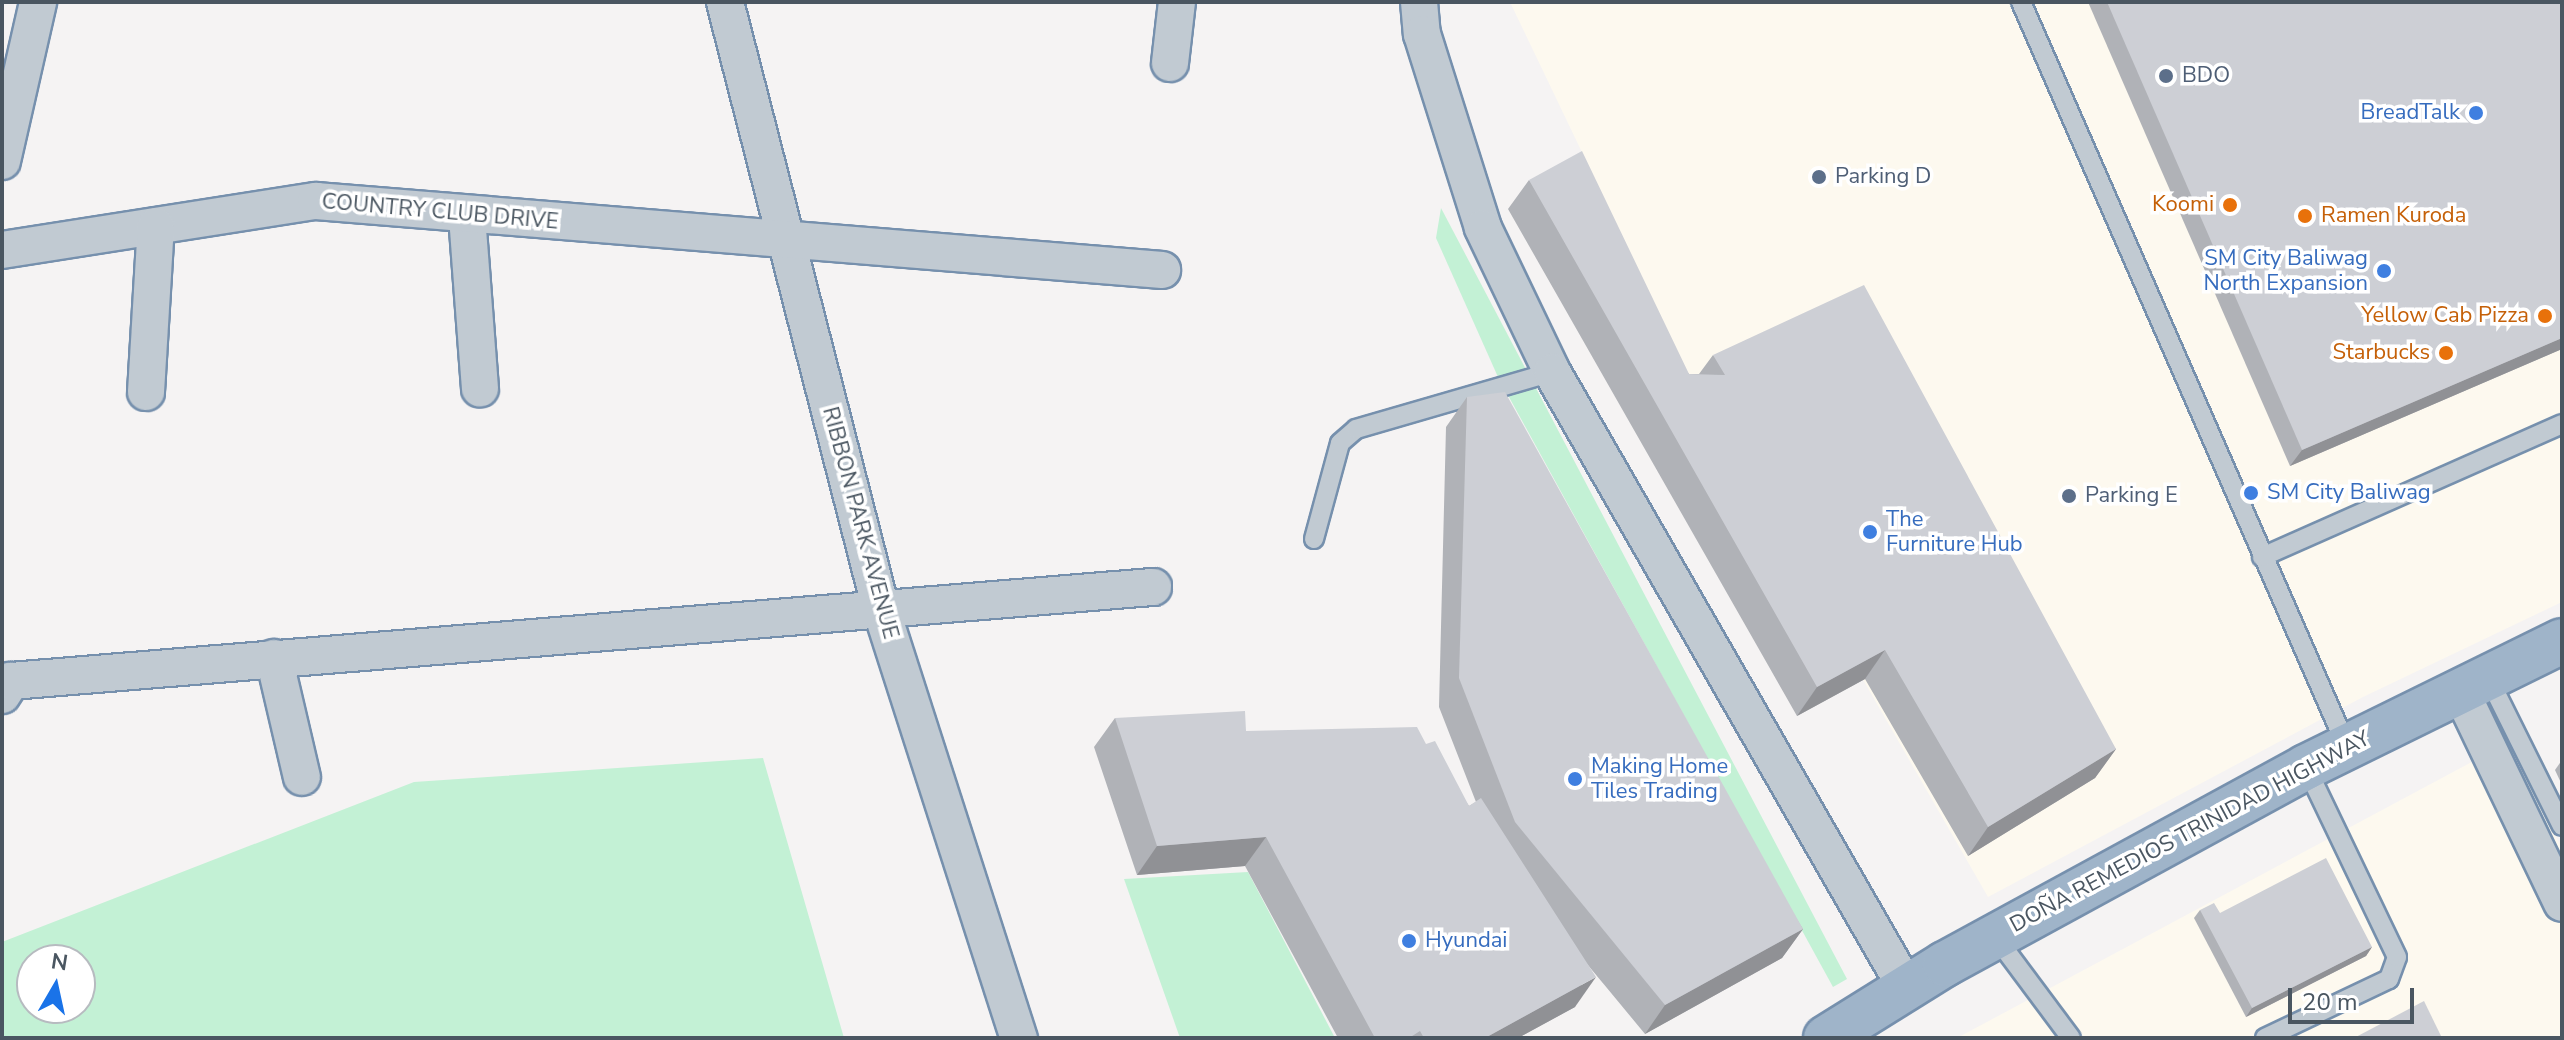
<!DOCTYPE html>
<html>
<head>
<meta charset="utf-8">
<style>
  body { margin:0 }
  #map { position:relative; width:2564px; height:1040px; overflow:hidden; background:#f5f3f3; font-family:"Nunito Sans",sans-serif }
  div>[style] { position:absolute }
  [style*='--x'] { left:calc(var(--x)*1px); top:calc(var(--y)*1px); width:calc(var(--w)*1px); rotate:calc(var(--a)*1deg) }
  .commercial>* { inset:0; background:#fdf9ef }
  .green>* { inset:0; background:#c3f1d5 }
  .roads { filter:drop-shadow(2px 0 #7690ad) drop-shadow(-2px 0 #7690ad) drop-shadow(0 2px #7690ad) drop-shadow(0 -2px #7690ad) }
  .service>* { height:18px; margin:-9px; padding:0 9px; transform-origin:9px; border-radius:9px; background:#c1cad2 }
  .minor>* { height:36px; margin:-18px; padding:0 18px; transform-origin:18px; border-radius:18px; background:#c1cad2 }
  .trunk>* { height:44px; margin:-22px; padding:0 22px; transform-origin:22px; border-radius:22px; background:#9fb4c9 }
  .wall>* { inset:0; background:#b0b2b7 }
  .shaded-wall>* { inset:0; background:#909195 }
  .building>* { inset:0; background:#cdcfd5 }
  .dots>* { width:22px; height:22px; translate:-50% -50%; box-sizing:border-box; border:4px solid #fff; border-radius:50% }
  span { translate:-50% -50%; white-space:nowrap; text-align:center; line-height:1.15; -webkit-text-stroke:7px #fff; paint-order:stroke }
  .service-label { font-size:22px; color:#4e5e75 }
  .left { translate:0 -50%; text-align:left }
  .shop-label { font-size:22px; color:#366cbe }
  .right { translate:-100% -50%; text-align:right }
  .food-label { font-size:22px; color:#c56008 }
  .street-label { font-size:22px; color:#4a5661 }
  .frame { position:absolute; inset:0; border:4px solid #4a5661; pointer-events:none }
  .north { position:absolute; left:16px; top:944px; width:80px; height:80px; box-sizing:border-box; background:#fff; border:2px solid #b7bbc0; border-radius:50%; rotate:9deg; font-size:22px; font-weight:700; line-height:32px; text-align:center; color:#4a5661 }
  .north::after { content:''; display:block; margin:auto; width:28px; height:36px; background:#1a73e8; clip-path:polygon(50% 0,100% 100%,50% 72%,0 100%) }
  .scale { position:absolute; left:2288px; top:988px; width:126px; height:36px; box-sizing:border-box; border:4px solid #4a5661; border-top:0; padding-left:10px; font-size:24px; line-height:28px; white-space:nowrap; color:#4a5661; -webkit-text-stroke:6px #fff; paint-order:stroke }
</style>
</head>
<body>
<div id="map">
  <div class="commercial">
    <i style="clip-path:polygon(1510px 2px,2562px 2px,2562px 602px,2363px 697px,1988px 897px,1693px 384px)"></i>
    <i style="clip-path:polygon(2509px 742px,2562px 849px,2562px 1038px,1957px 1038px)"></i>
  </div>
  <div class="green">
    <i style="clip-path:polygon(1441px 208px,1847px 979px,1833px 987px,1498px 377px,1436px 238px)"></i>
    <i style="clip-path:polygon(evenodd,763px 758px,844px 1038px,2px 1038px,2px 942px,414px 782px,763px 758px,32px 960px,80px 960px,80px 1008px,32px 1008px,32px 960px)"></i>
    <i style="clip-path:polygon(1248px 872px,1335px 1038px,1180px 1038px,1124px 879px)"></i>
  </div>
  <div class="roads">
    <div class="service">
      <i style="--x:2021;--y:2;--w:813;--a:66.37"></i>
      <i style="--x:1314;--y:539;--w:99;--a:-74.8"></i>
      <i style="--x:1340;--y:443;--w:21;--a:-41"></i>
      <i style="--x:1356;--y:429;--w:204;--a:-16.2"></i>
      <i style="--x:2262;--y:557;--w:328;--a:-23.9"></i>
      <i style="--x:2488;--y:677;--w:166;--a:63.6"></i>
      <i style="--x:1995;--y:936;--w:127;--a:53.3"></i>
      <i style="--x:2265;--y:1038;--w:137;--a:-25.4"></i>
      <i style="--x:2389;--y:979;--w:23;--a:-70"></i>
      <i style="--x:2397;--y:957;--w:211;--a:-115.6"></i>
    </div>
    <div class="minor">
      <i style="--x:725;--y:2;--w:627;--a:75.59"></i>
      <i style="--x:881;--y:609;--w:451;--a:72.2"></i>
      <i style="--x:1419;--y:2;--w:32;--a:85"></i>
      <i style="--x:1422;--y:34;--w:203;--a:72.5"></i>
      <i style="--x:1483;--y:228;--w:160;--a:64.4"></i>
      <i style="--x:1552;--y:372;--w:712;--a:60.09"></i>
      <i style="--x:1170;--y:63;--w:61;--a:-83.5"></i>
      <i style="--x:2;--y:161;--w:163;--a:-77.2"></i>
      <i style="--x:467;--y:216;--w:173;--a:85.7"></i>
      <i style="--x:2;--y:250;--w:318;--a:-8.9"></i>
      <i style="--x:316;--y:201;--w:849;--a:4.66"></i>
      <i style="--x:146;--y:392;--w:166;--a:-86.6"></i>
      <i style="--x:274;--y:658;--w:122;--a:76.8"></i>
      <i style="--x:2460;--y:690;--w:236;--a:64.4"></i>
      <i style="--x:2;--y:695;--w:17;--a:-57"></i>
      <i style="--x:11;--y:681;--w:1146;--a:-4.71"></i>
    </div>
    <div class="trunk">
      <i style="--x:1826;--y:1038;--w:140;--a:-31.9"></i>
      <i style="--x:1945;--y:964;--w:411;--a:-28.6"></i>
      <i style="--x:2306;--y:767;--w:285;--a:-26.2"></i>
    </div>
  </div>
  <div class="wall">
    <i style="clip-path:polygon(2088px 2px,2562px 2px,2562px 349px,2290px 466px)"></i>
    <i style="clip-path:polygon(1529px 180px,1689px 374px,1699px 374px,1713px 355px,2116px 749px,2095px 778px,1968px 856px,1865px 679px,1797px 716px,1508px 209px)"></i>
    <i style="clip-path:polygon(1467px 397px,1803px 929px,1782px 958px,1645px 1034px,1587px 964px,1575px 1007px,1518px 1038px,1338px 1038px,1245px 866px,1137px 875px,1094px 747px,1115px 718px,1246px 731px,1426px 744px,1469px 806px,1476px 802px,1439px 707px,1446px 427px)"></i>
    <i style="clip-path:polygon(2562px 760px,2562px 785px,2555px 770px)"></i>
    <i style="clip-path:polygon(2200px 910px,2220px 913px,2372px 947px,2366px 956px,2246px 1017px,2194px 918px)"></i>
  </div>
  <div class="shaded-wall">
    <i style="clip-path:polygon(2562px 338px,2562px 349px,2290px 466px,2302px 450px)"></i>
    <i style="clip-path:polygon(1885px 650px,1865px 679px,1797px 716px,1817px 687px)"></i>
    <i style="clip-path:polygon(2116px 749px,2095px 778px,1968px 856px,1988px 827px)"></i>
    <i style="clip-path:polygon(1266px 837px,1245px 866px,1137px 875px,1157px 846px)"></i>
    <i style="clip-path:polygon(1803px 929px,1782px 958px,1645px 1034px,1665px 1005px)"></i>
    <i style="clip-path:polygon(2372px 947px,2366px 956px,2246px 1017px,2252px 1008px)"></i>
    <i style="clip-path:polygon(1596px 977px,1575px 1007px,1518px 1038px,1485px 1038px)"></i>
  </div>
  <div class="building">
    <i style="clip-path:polygon(2107px 2px,2562px 2px,2562px 338px,2302px 450px)"></i>
    <i style="clip-path:polygon(1582px 151px,1689px 374px,1725px 375px,1713px 355px,1864px 285px,2116px 749px,1988px 827px,1885px 650px,1817px 687px,1529px 180px)"></i>
    <i style="clip-path:polygon(1505px 392px,1803px 929px,1665px 1005px,1515px 822px,1459px 678px,1467px 397px)"></i>
    <i style="clip-path:polygon(1245px 711px,1246px 731px,1417px 727px,1426px 744px,1435px 741px,1469px 806px,1481px 798px,1596px 977px,1485px 1038px,1424px 1038px,1420px 1031px,1409px 1038px,1375px 1038px,1266px 837px,1157px 846px,1115px 718px)"></i>
    <i style="clip-path:polygon(2326px 858px,2372px 947px,2252px 1008px,2200px 910px,2214px 903px,2220px 913px)"></i>
    <i style="clip-path:polygon(2424px 1001px,2442px 1038px,2354px 1038px)"></i>
  </div>
  <div class="dots">
    <i style="left:2166px;top:76px;background:#5c6f8a"></i>
    <i style="left:2476px;top:113px;background:#3f7fe0"></i>
    <i style="left:1819px;top:177px;background:#5c6f8a"></i>
    <i style="left:2230px;top:205px;background:#e8710a"></i>
    <i style="left:2305px;top:216px;background:#e8710a"></i>
    <i style="left:2384px;top:271px;background:#3f7fe0"></i>
    <i style="left:2545px;top:316px;background:#e8710a"></i>
    <i style="left:2446px;top:353px;background:#e8710a"></i>
    <i style="left:2251px;top:493px;background:#3f7fe0"></i>
    <i style="left:2069px;top:496px;background:#5c6f8a"></i>
    <i style="left:1870px;top:532px;background:#3f7fe0"></i>
    <i style="left:1575px;top:779px;background:#3f7fe0"></i>
    <i style="left:1409px;top:941px;background:#3f7fe0"></i>
  </div>
  <div class="service-label">
    <span class="left" style="left:2182px;top:76px">BDO</span>
    <span class="left" style="left:1835px;top:177px">Parking D</span>
    <span class="left" style="left:2085px;top:496px">Parking E</span>
  </div>
  <div class="shop-label">
    <span class="right" style="left:2460px;top:113px">BreadTalk</span>
    <span class="right" style="left:2368px;top:271px">SM City Baliwag<br>North Expansion</span>
    <span class="left" style="left:2267px;top:493px">SM City Baliwag</span>
    <span class="left" style="left:1886px;top:532px">The<br>Furniture Hub</span>
    <span class="left" style="left:1591px;top:779px">Making Home<br>Tiles Trading</span>
    <span class="left" style="left:1425px;top:941px">Hyundai</span>
  </div>
  <div class="food-label">
    <span class="right" style="left:2214px;top:205px">Koomi</span>
    <span class="left" style="left:2321px;top:216px">Ramen Kuroda</span>
    <span class="right" style="left:2529px;top:316px">Yellow Cab Pizza</span>
    <span class="right" style="left:2430px;top:353px">Starbucks</span>
  </div>
  <div class="street-label">
    <span style="left:440px;top:212px;rotate:5deg">COUNTRY CLUB DRIVE</span>
    <span style="left:860px;top:523px;rotate:75deg">RIBBON PARK AVENUE</span>
    <span style="left:2190px;top:832px;rotate:-28deg">DOÑA REMEDIOS TRINIDAD HIGHWAY</span>
  </div>
  <div class="frame"></div>
  <div class="north">N</div>
  <div class="scale">20 m</div>
</div>
</body>
</html>
